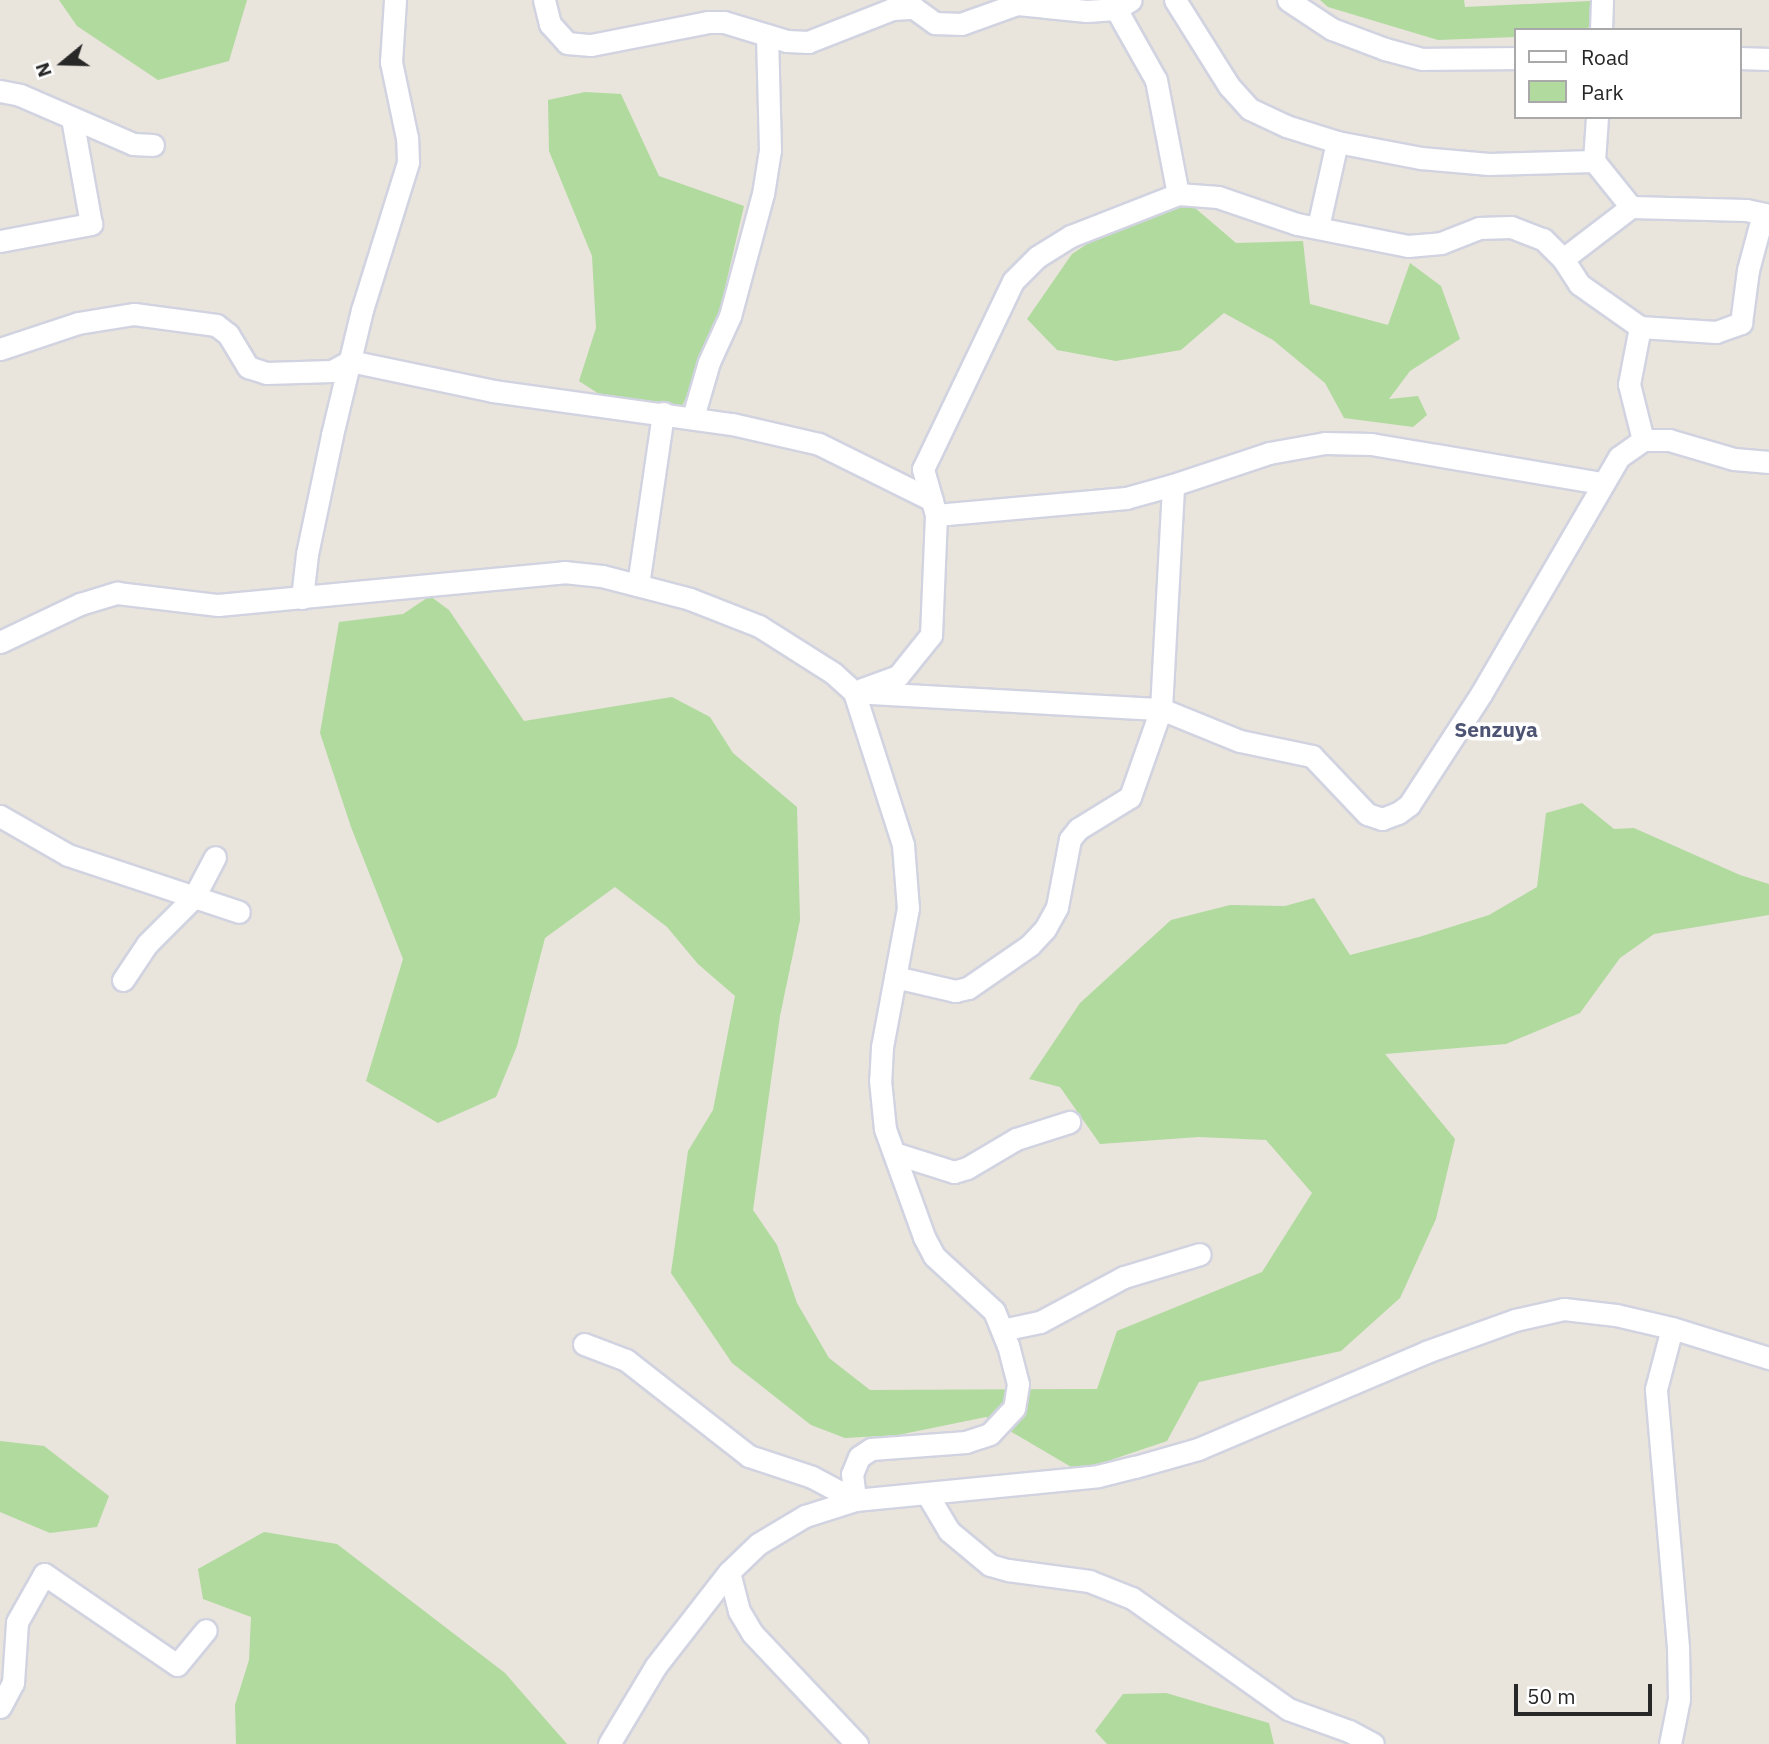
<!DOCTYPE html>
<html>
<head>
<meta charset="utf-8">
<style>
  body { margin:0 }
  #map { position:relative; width:1769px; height:1744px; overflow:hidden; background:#e9e4dc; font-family:"IBM Plex Sans",sans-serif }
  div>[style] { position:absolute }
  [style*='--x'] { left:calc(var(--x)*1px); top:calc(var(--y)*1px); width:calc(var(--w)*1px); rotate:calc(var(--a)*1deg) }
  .green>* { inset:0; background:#b0da9e }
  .roads { filter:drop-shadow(2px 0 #d1d3e0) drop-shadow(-2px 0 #d1d3e0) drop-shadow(0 2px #d1d3e0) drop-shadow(0 -2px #d1d3e0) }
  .minor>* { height:21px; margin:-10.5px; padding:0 10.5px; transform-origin:10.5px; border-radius:10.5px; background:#fff }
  span { translate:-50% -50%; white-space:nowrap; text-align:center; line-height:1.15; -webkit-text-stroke:7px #fff; paint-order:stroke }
  .neighbourhood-label { font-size:21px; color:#4e5474; font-weight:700 }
  .legend { position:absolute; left:1514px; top:28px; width:228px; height:91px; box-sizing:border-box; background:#fff; border:2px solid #a9a9a9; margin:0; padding:9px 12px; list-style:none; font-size:21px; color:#282828 }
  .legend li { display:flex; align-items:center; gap:14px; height:35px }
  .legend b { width:35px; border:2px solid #a9a9a9 }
  .north { position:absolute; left:28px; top:28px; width:70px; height:70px; -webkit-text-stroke:5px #fff; paint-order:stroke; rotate:251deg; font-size:19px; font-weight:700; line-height:28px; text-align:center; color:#282828 }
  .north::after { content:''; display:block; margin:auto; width:24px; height:32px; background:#282828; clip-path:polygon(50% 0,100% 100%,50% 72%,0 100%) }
  .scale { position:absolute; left:1514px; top:1684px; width:138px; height:32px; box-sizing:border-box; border:4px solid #282828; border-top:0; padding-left:9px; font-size:21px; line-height:24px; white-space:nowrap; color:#282828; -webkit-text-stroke:5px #fff; paint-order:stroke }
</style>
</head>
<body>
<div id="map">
  <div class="green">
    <i style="clip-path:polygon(59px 0,247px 0,229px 61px,158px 80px,77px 26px)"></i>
    <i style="clip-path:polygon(1320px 0,1464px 0,1465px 7px,1590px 1px,1590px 25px,1586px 30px,1515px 30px,1515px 37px,1438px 40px,1328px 7px)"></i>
    <i style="clip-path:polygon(585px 92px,621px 94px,659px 176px,744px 206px,714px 335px,679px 413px,613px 403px,579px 381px,596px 328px,592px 256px,549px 151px,548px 100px)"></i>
    <i style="clip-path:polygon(1150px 202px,1194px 207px,1236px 243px,1303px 241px,1310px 304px,1388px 325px,1410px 263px,1441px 286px,1460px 339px,1410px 371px,1389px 399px,1418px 396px,1427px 415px,1413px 427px,1344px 418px,1325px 383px,1273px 340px,1224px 313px,1181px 350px,1116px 361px,1057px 350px,1027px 319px,1072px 254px)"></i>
    <i style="clip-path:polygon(430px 596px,449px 610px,524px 721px,672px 697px,710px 717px,733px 753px,797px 807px,800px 920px,780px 1016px,753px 1210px,777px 1245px,797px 1303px,829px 1358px,870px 1390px,1097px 1389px,1117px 1331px,1262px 1272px,1312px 1193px,1266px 1140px,1199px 1137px,1100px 1144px,1060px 1087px,1029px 1079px,1080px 1003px,1171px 920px,1230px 905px,1285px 906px,1314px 898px,1350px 955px,1419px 937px,1489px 915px,1537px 887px,1546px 813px,1582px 803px,1614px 829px,1634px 828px,1740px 875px,1769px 884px,1769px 915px,1654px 934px,1620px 958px,1580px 1013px,1506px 1044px,1385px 1054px,1455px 1139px,1436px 1219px,1400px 1298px,1341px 1351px,1199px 1382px,1167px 1441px,1078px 1471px,986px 1417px,898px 1435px,845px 1438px,811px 1425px,732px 1363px,671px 1273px,688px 1151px,713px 1110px,735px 996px,698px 964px,667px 927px,615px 887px,545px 938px,517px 1046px,496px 1097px,438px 1123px,366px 1081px,403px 959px,351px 827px,320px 733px,339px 622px,403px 614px)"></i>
    <i style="clip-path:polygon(0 1441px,44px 1446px,109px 1496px,97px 1527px,50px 1533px,0 1512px)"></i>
    <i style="clip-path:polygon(264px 1532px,337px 1544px,505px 1673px,567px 1744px,236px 1744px,235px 1705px,249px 1660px,251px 1617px,203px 1599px,198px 1569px)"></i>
    <i style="clip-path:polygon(1166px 1693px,1269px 1723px,1274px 1744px,1107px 1744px,1095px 1731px,1123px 1694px)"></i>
  </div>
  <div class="roads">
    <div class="minor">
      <i style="--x:544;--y:0;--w:25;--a:76"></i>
      <i style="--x:550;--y:24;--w:25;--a:48"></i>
      <i style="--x:567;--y:43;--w:24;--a:5"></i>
      <i style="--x:591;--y:45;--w:119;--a:-11.1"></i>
      <i style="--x:708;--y:22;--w:16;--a:0"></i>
      <i style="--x:724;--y:22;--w:66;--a:16.8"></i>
      <i style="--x:787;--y:41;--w:21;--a:3"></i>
      <i style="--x:808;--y:42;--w:90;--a:-21.4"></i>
      <i style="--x:892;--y:9;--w:22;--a:-3"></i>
      <i style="--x:914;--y:8;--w:26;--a:36"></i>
      <i style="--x:935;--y:23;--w:26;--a:2"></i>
      <i style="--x:961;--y:24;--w:59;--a:-19.7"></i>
      <i style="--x:1017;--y:4;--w:70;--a:5.7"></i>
      <i style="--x:1087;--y:11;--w:29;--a:-4"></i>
      <i style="--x:1116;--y:9;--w:17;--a:-31"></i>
      <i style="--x:1175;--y:0;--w:102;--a:57.9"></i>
      <i style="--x:1229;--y:86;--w:31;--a:48"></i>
      <i style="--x:1250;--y:109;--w:40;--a:25"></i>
      <i style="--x:1286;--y:126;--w:53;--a:17.4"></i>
      <i style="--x:1337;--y:142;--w:86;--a:10.8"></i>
      <i style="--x:1421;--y:158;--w:68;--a:5"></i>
      <i style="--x:1489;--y:164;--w:105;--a:-1.6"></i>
      <i style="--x:1288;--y:0;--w:53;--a:33.4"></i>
      <i style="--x:1332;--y:29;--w:57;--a:20.7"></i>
      <i style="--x:1385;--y:49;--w:39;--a:15"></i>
      <i style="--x:1423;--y:59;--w:92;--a:-0.6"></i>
      <i style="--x:1116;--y:9;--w:81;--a:60.6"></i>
      <i style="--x:1156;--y:80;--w:116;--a:79.1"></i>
      <i style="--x:1178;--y:194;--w:40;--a:4.3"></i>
      <i style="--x:1218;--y:197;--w:83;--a:18.9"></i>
      <i style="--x:1297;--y:224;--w:113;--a:11.2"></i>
      <i style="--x:1408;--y:246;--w:33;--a:-5"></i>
      <i style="--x:1441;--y:243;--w:41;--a:-21.5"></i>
      <i style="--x:1479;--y:228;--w:32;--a:-2"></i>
      <i style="--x:1511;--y:227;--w:34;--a:21"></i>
      <i style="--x:1543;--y:239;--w:28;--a:45"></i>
      <i style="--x:1563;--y:259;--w:30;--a:57"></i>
      <i style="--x:1579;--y:284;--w:75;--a:35.2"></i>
      <i style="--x:1640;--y:327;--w:76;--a:3.8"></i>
      <i style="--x:1716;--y:332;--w:27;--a:-20"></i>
      <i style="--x:1741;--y:323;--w:53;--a:-82.5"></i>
      <i style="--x:1748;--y:270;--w:58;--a:-75"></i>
      <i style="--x:1601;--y:30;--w:30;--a:-88"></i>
      <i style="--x:1739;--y:58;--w:30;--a:2"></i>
      <i style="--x:0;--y:91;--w:20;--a:11"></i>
      <i style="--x:20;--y:95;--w:123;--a:23.4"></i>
      <i style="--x:133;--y:144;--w:20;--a:3"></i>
      <i style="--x:1597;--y:117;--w:44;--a:93.9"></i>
      <i style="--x:1594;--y:161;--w:59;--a:51.2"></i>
      <i style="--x:1318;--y:227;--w:87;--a:-77.4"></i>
      <i style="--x:0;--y:241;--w:93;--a:-10.6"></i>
      <i style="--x:91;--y:224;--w:108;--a:-100.2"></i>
      <i style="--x:1563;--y:259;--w:86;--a:-37.4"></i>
      <i style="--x:1631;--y:207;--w:115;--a:1.5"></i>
      <i style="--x:1746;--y:210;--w:24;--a:12"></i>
      <i style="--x:1640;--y:327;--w:58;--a:100.9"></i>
      <i style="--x:1629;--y:384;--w:58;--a:76"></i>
      <i style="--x:0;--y:349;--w:82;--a:-18.4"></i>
      <i style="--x:78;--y:323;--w:57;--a:-9.1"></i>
      <i style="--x:134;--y:314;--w:83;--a:7.6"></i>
      <i style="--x:216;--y:325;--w:15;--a:37"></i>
      <i style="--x:228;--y:334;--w:39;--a:59"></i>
      <i style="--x:248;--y:367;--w:19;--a:18"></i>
      <i style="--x:266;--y:373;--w:66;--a:-1.7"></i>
      <i style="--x:332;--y:371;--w:21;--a:-29"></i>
      <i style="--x:350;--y:361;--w:146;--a:11.8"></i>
      <i style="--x:493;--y:391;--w:241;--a:7.9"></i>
      <i style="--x:732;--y:424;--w:89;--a:12.9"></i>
      <i style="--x:819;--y:444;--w:126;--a:26.4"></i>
      <i style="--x:693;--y:417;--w:57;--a:-73.8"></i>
      <i style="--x:709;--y:362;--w:51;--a:-65.5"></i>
      <i style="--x:730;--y:316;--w:126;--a:-74.9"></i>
      <i style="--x:763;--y:194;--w:45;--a:-81"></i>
      <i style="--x:770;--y:150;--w:115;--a:-91.5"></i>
      <i style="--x:936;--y:515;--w:191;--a:-5.1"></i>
      <i style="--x:1126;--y:498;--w:49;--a:-15.5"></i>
      <i style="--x:1173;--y:485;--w:101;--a:-18.4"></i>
      <i style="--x:1269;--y:453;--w:57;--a:-10.1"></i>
      <i style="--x:1325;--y:443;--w:46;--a:1.2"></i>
      <i style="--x:1371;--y:444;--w:234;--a:9.6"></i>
      <i style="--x:638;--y:585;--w:174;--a:-81.7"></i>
      <i style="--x:302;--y:598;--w:44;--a:-83.5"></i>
      <i style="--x:307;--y:554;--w:122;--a:-78.1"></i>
      <i style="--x:332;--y:435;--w:129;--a:-76.5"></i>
      <i style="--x:362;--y:310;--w:155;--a:-72.7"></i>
      <i style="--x:408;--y:162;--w:24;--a:-92"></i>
      <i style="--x:407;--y:138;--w:78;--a:-101.9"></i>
      <i style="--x:391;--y:62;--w:62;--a:-86.3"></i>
      <i style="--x:0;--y:642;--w:89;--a:-25.4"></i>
      <i style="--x:80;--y:604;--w:39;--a:-17"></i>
      <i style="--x:117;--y:593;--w:102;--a:6.8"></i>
      <i style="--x:218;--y:605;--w:348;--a:-5.4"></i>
      <i style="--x:564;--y:572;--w:38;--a:6"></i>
      <i style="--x:602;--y:576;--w:91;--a:14.6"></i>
      <i style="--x:690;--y:599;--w:74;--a:21.4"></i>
      <i style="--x:759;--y:626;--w:88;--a:32.4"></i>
      <i style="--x:833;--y:673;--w:28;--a:42"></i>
      <i style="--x:854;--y:692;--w:161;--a:72.2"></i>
      <i style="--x:903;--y:845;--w:63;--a:85.5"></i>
      <i style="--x:908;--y:908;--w:141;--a:100.6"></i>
      <i style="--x:882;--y:1047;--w:33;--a:93"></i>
      <i style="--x:880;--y:1080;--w:49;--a:84.2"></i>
      <i style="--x:885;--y:1129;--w:115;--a:70.1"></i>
      <i style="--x:924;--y:1237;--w:21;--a:62"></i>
      <i style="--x:934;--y:1256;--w:81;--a:42.5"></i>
      <i style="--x:994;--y:1311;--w:37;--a:68"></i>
      <i style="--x:1008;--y:1345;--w:40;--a:75.6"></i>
      <i style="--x:1018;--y:1384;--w:24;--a:99"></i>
      <i style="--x:1014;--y:1408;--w:35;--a:133"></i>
      <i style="--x:990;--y:1434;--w:25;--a:162"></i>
      <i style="--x:966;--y:1442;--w:95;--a:175.8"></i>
      <i style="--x:871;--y:1449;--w:14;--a:146"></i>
      <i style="--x:859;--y:1457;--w:18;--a:112"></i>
      <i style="--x:852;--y:1474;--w:26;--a:83"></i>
      <i style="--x:862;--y:689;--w:38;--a:-20"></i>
      <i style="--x:898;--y:676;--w:53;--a:-51.2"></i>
      <i style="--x:931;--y:635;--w:120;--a:-87.6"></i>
      <i style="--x:936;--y:515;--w:48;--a:-105.8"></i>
      <i style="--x:923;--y:469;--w:208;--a:-64.4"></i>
      <i style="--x:1013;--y:281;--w:34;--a:-45"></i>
      <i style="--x:1037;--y:257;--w:40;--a:-32"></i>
      <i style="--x:1071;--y:236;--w:115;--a:-21.4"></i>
      <i style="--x:854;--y:692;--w:307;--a:3.2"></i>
      <i style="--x:1161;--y:709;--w:85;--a:22.1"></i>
      <i style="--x:1240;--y:741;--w:74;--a:11.8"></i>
      <i style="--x:1312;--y:756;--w:80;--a:46.5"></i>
      <i style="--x:1367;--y:814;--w:16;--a:18"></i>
      <i style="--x:1382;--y:819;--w:17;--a:-21"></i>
      <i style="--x:1398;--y:813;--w:14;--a:-36"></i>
      <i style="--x:1409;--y:805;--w:132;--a:-57"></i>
      <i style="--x:1481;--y:694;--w:274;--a:-59.8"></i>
      <i style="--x:1619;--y:457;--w:29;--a:-35"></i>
      <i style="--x:1643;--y:440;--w:26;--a:0"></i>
      <i style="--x:1669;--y:440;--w:68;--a:16.3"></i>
      <i style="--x:1734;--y:459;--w:35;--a:5"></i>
      <i style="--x:0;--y:816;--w:78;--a:29.8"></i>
      <i style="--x:68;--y:855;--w:180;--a:18.4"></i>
      <i style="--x:895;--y:977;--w:62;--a:13.1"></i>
      <i style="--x:955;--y:991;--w:13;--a:-13"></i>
      <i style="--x:968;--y:988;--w:75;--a:-34.7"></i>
      <i style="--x:1030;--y:945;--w:22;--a:-47"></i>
      <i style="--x:1045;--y:929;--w:25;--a:-61"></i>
      <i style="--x:1057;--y:907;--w:69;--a:-79.2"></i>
      <i style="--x:1070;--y:839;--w:13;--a:-51"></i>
      <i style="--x:1078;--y:829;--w:61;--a:-31.6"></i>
      <i style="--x:1130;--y:797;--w:93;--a:-70.6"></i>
      <i style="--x:1161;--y:709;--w:224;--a:-86.9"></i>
      <i style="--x:123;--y:980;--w:43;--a:-56.3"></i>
      <i style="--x:147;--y:944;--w:66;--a:-45"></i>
      <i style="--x:194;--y:897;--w:45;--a:-62.3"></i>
      <i style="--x:894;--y:1153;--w:63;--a:17.6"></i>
      <i style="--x:954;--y:1172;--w:14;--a:-17"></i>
      <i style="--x:967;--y:1168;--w:57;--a:-30.6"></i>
      <i style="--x:1016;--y:1139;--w:56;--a:-17.8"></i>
      <i style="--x:1002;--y:1330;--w:39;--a:-12"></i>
      <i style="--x:1040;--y:1322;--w:95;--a:-28.2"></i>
      <i style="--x:1124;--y:1277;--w:79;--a:-16.8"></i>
      <i style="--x:584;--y:1344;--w:45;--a:20.9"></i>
      <i style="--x:626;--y:1360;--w:156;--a:38"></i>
      <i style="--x:749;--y:1456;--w:66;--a:18.4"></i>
      <i style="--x:812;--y:1477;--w:49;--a:28.1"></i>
      <i style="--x:927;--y:1494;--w:43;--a:59.3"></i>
      <i style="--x:949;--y:1531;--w:53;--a:39.7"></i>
      <i style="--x:990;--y:1565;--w:19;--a:16"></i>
      <i style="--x:1008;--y:1570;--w:82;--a:7.7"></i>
      <i style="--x:1089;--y:1581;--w:46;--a:21.6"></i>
      <i style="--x:1132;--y:1598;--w:191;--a:35.4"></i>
      <i style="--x:1288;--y:1709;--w:65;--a:19.8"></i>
      <i style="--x:1349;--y:1731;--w:27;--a:28"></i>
      <i style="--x:729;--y:1572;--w:40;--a:75.6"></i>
      <i style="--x:739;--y:1611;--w:26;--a:59"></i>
      <i style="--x:752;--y:1633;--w:153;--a:46.6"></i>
      <i style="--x:0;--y:1707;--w:27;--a:-62"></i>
      <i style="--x:13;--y:1683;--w:61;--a:-86.2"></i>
      <i style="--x:17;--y:1622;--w:55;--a:-60.6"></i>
      <i style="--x:44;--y:1574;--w:161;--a:34.4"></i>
      <i style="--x:177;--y:1665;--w:45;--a:-50.4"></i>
      <i style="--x:609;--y:1744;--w:90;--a:-59.1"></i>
      <i style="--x:655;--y:1667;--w:120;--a:-52.1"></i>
      <i style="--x:729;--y:1572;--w:40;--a:-44"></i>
      <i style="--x:758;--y:1544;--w:55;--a:-30.8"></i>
      <i style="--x:805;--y:1516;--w:52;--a:-17.7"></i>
      <i style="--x:855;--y:1500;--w:244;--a:-5.6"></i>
      <i style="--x:1098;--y:1476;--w:38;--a:-14"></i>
      <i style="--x:1135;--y:1467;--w:66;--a:-15.9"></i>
      <i style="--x:1198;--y:1449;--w:248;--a:-23"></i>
      <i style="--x:1426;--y:1352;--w:95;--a:-19.8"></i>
      <i style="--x:1515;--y:1320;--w:50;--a:-12.7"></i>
      <i style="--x:1564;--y:1309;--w:52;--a:6.6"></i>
      <i style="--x:1616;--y:1315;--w:57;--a:13.1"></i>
      <i style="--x:1672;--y:1328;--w:102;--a:17.2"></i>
      <i style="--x:1670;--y:1744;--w:46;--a:-78.7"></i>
      <i style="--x:1679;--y:1699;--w:52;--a:-91.1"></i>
      <i style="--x:1678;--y:1647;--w:259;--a:-94.9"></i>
      <i style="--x:1656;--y:1389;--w:63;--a:-75.3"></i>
    </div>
  </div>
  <div class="neighbourhood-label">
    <span style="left:1496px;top:729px">Senzuya</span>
  </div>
  <ul class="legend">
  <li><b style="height:9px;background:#fff"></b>Road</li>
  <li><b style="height:19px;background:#b0da9e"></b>Park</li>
  </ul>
  <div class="north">N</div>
  <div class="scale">50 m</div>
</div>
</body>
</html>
